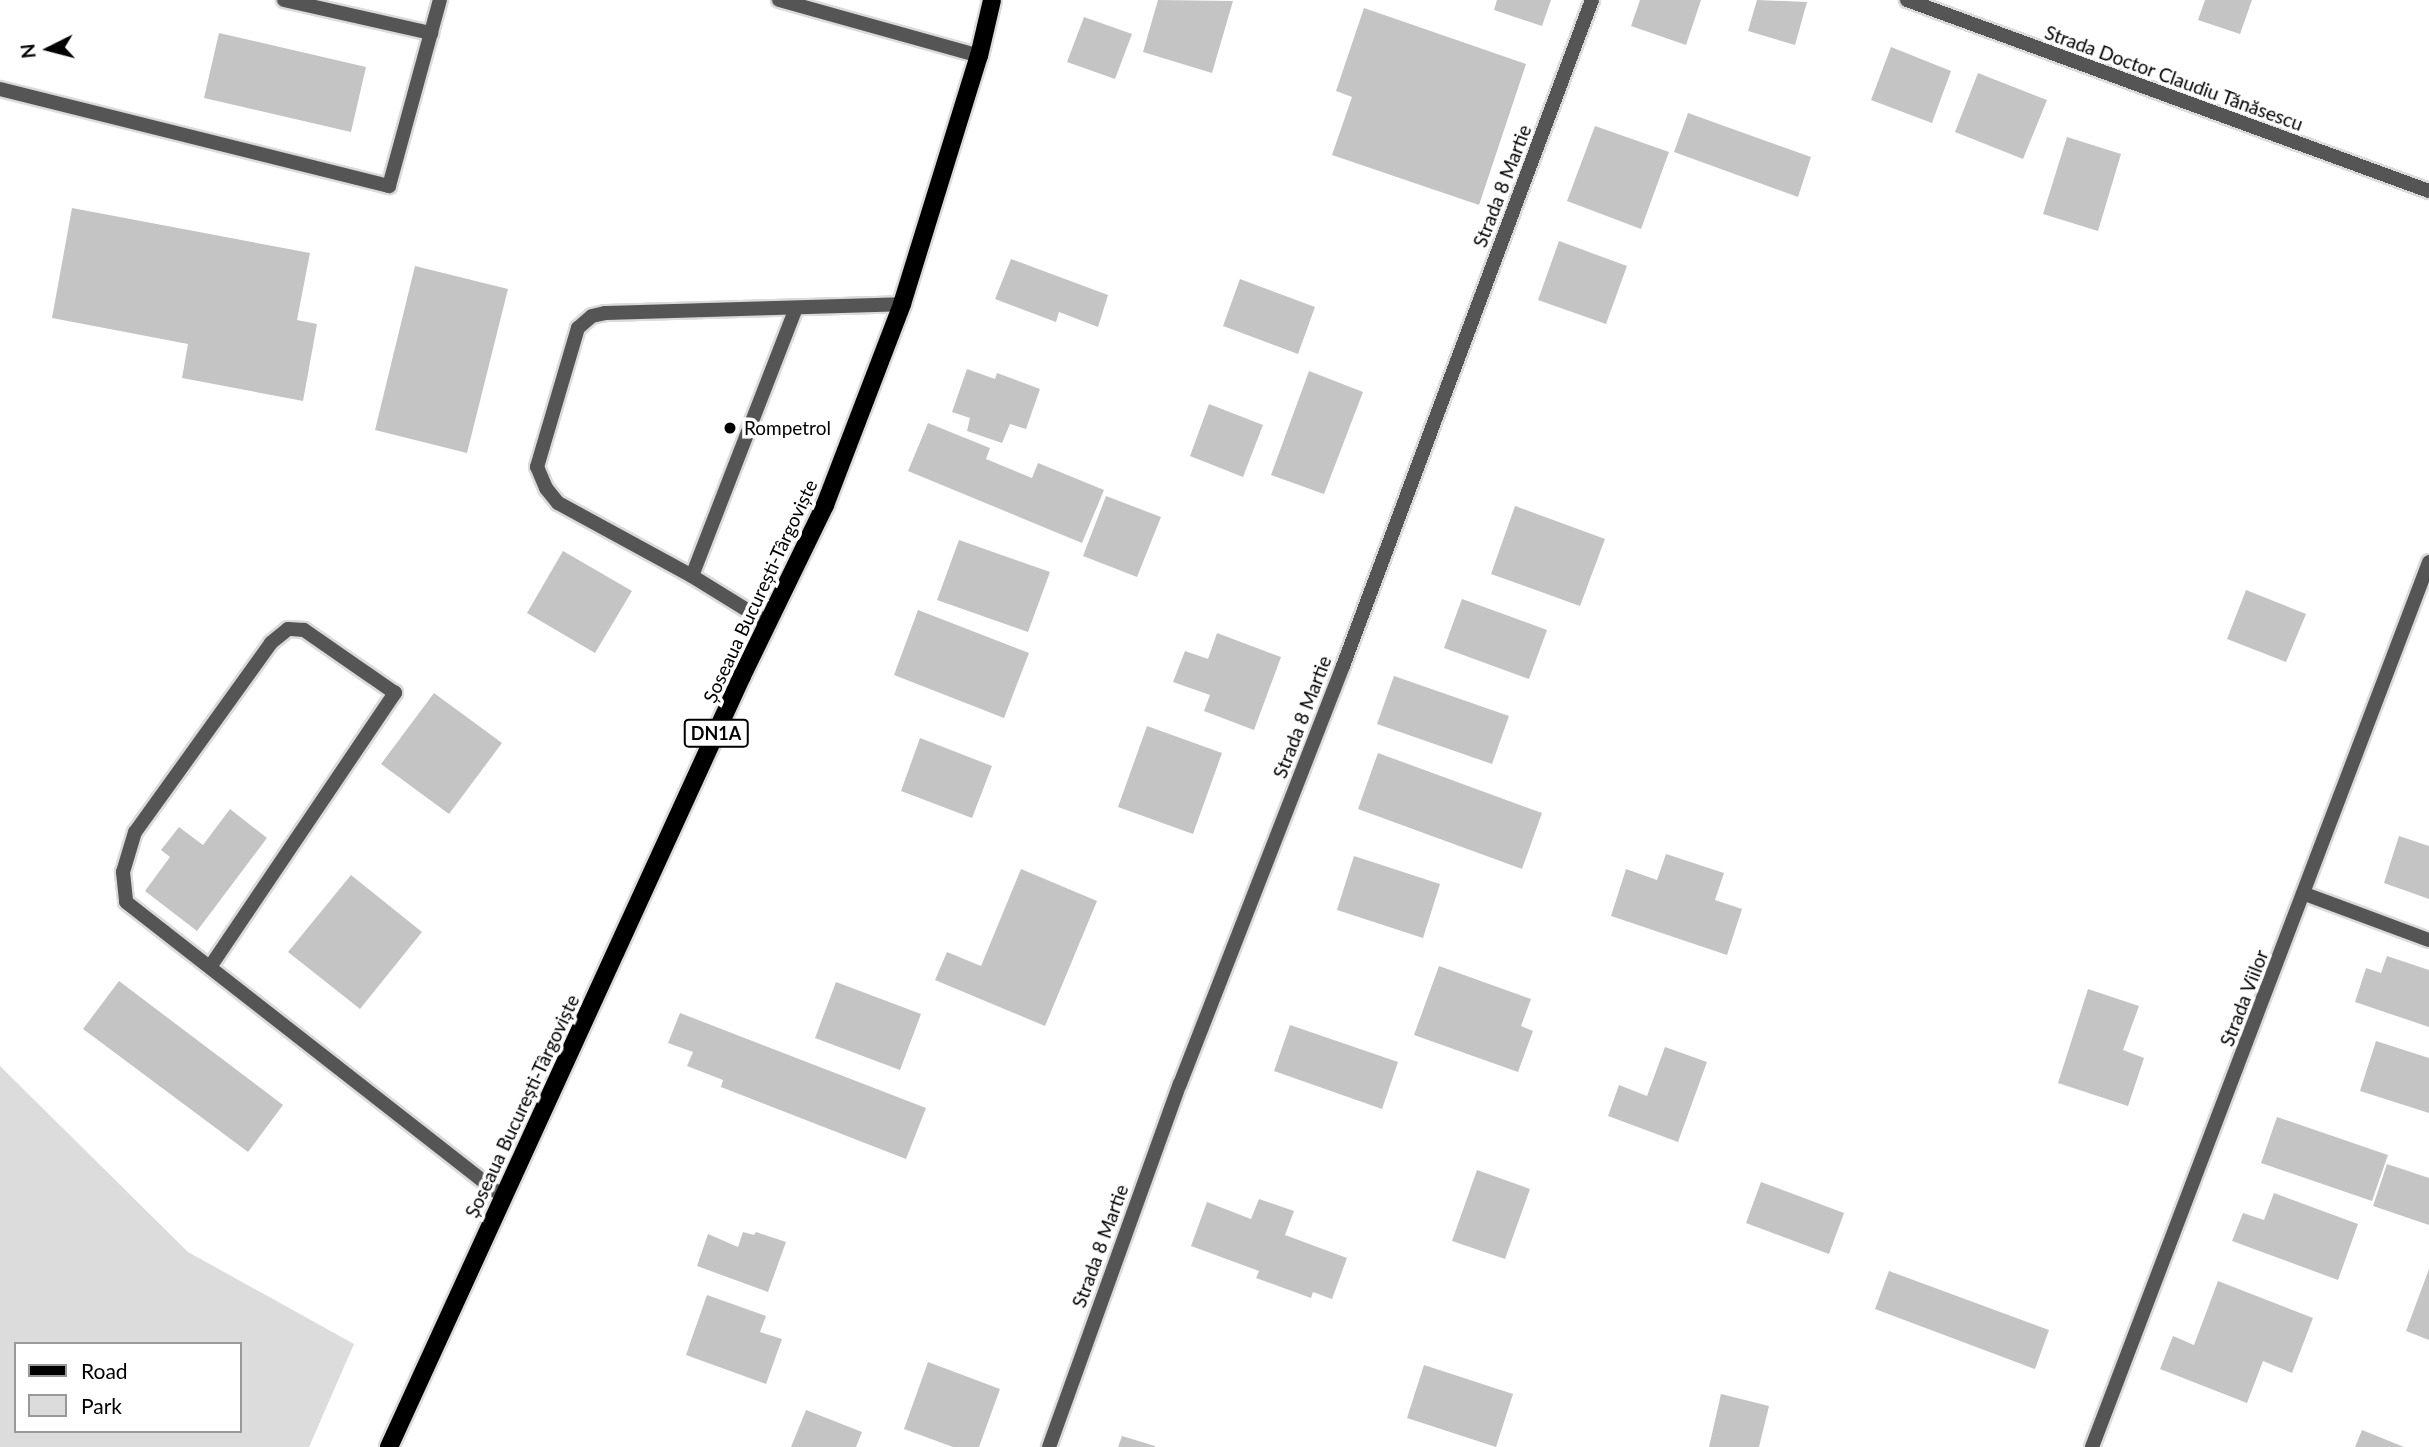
<!DOCTYPE html>
<html>
<head>
<meta charset="utf-8">
<style>
  body { margin:0 }
  #map { position:relative; width:2429px; height:1447px; overflow:hidden; background:#fff; font-family:Lato,sans-serif }
  div>[style] { position:absolute }
  [style*='--x'] { left:calc(var(--x)*1px); top:calc(var(--y)*1px); width:calc(var(--w)*1px); rotate:calc(var(--a)*1deg) }
  .green>* { inset:0; background:#dcdcdc }
  .building>* { inset:0; background:#c4c4c4 }
  .roads { filter:drop-shadow(2px 0 #dbdbdb) drop-shadow(-2px 0 #dbdbdb) drop-shadow(0 2px #dbdbdb) drop-shadow(0 -2px #dbdbdb) }
  .lane>* { height:14px; margin:-7px; padding:0 7px; transform-origin:7px; border-radius:7px; background:#555 }
  .street>* { height:14px; margin:-7px; padding:0 7px; transform-origin:7px; border-radius:7px; background:#555 }
  .primary>* { height:18px; margin:-9px; padding:0 9px; transform-origin:9px; border-radius:9px; background:#000 }
  .dots>* { width:19px; height:19px; translate:-50% -50%; box-sizing:border-box; border:4px solid #fff; border-radius:50% }
  span { translate:-50% -50%; white-space:nowrap; text-align:center; line-height:1.15; -webkit-text-stroke:7px #fff; paint-order:stroke }
  .shield-label span { padding:2px 5px; background:#fff; border:2px solid; border-radius:5px; -webkit-text-stroke-width:0 }
  .shield-label { font-size:18px; color:#000; font-weight:700 }
  .street-label { font-size:19px; color:#000 }
  .poi-label { font-size:19px; color:#000 }
  .left { translate:0 -50%; text-align:left }
  .legend { position:absolute; left:14px; top:1342px; width:228px; height:91px; box-sizing:border-box; background:#fff; border:2px solid #999; margin:0; padding:9px 12px; list-style:none; font-size:21px; color:#000 }
  .legend li { display:flex; align-items:center; gap:14px; height:35px }
  .legend b { width:35px; border:2px solid #999 }
  .north { position:absolute; left:14px; top:14px; width:70px; height:70px; -webkit-text-stroke:5px #fff; paint-order:stroke; rotate:264deg; font-size:19px; font-weight:700; line-height:28px; text-align:center; color:#000 }
  .north::after { content:''; display:block; margin:auto; width:24px; height:32px; background:#000; clip-path:polygon(50% 0,100% 100%,50% 72%,0 100%) }
</style>
</head>
<body>
<div id="map">
  <div class="green">
    <i style="clip-path:polygon(evenodd,0 1066px,188px 1252px,354px 1344px,309px 1447px,0 1447px,0 1066px,16px 1344px,240px 1344px,240px 1431px,16px 1431px,16px 1344px)"></i>
  </div>
  <div class="building">
    <i style="clip-path:polygon(1158px 0,1233px 1px,1212px 73px,1143px 52px)"></i>
    <i style="clip-path:polygon(1497px 0,1551px 0,1542px 26px,1494px 10px)"></i>
    <i style="clip-path:polygon(1640px 0,1701px 0,1686px 45px,1631px 26px)"></i>
    <i style="clip-path:polygon(1757px 0,1807px 2px,1795px 45px,1748px 31px)"></i>
    <i style="clip-path:polygon(2205px 0,2252px 0,2240px 34px,2198px 20px)"></i>
    <i style="clip-path:polygon(1364px 8px,1526px 64px,1479px 205px,1332px 155px,1352px 97px,1336px 91px)"></i>
    <i style="clip-path:polygon(1084px 17px,1132px 34px,1115px 79px,1067px 62px)"></i>
    <i style="clip-path:polygon(219px 33px,366px 67px,351px 132px,204px 98px)"></i>
    <i style="clip-path:polygon(1891px 47px,1951px 71px,1932px 123px,1871px 100px)"></i>
    <i style="clip-path:polygon(1978px 73px,2047px 100px,2023px 159px,1955px 132px)"></i>
    <i style="clip-path:polygon(1688px 113px,1811px 157px,1798px 197px,1674px 152px)"></i>
    <i style="clip-path:polygon(1595px 126px,1669px 152px,1641px 229px,1567px 201px)"></i>
    <i style="clip-path:polygon(2067px 137px,2121px 154px,2098px 231px,2043px 214px)"></i>
    <i style="clip-path:polygon(72px 208px,310px 253px,297px 320px,317px 324px,303px 401px,182px 378px,188px 344px,52px 318px)"></i>
    <i style="clip-path:polygon(1559px 241px,1627px 266px,1606px 324px,1538px 300px)"></i>
    <i style="clip-path:polygon(1011px 259px,1108px 295px,1098px 327px,1059px 312px,1056px 322px,995px 299px)"></i>
    <i style="clip-path:polygon(415px 266px,508px 289px,467px 453px,375px 430px)"></i>
    <i style="clip-path:polygon(1240px 279px,1315px 307px,1298px 354px,1223px 326px)"></i>
    <i style="clip-path:polygon(967px 369px,995px 379px,997px 373px,1040px 389px,1026px 429px,1010px 424px,1002px 443px,967px 431px,970px 418px,952px 412px)"></i>
    <i style="clip-path:polygon(1309px 371px,1363px 392px,1324px 494px,1271px 475px)"></i>
    <i style="clip-path:polygon(1209px 404px,1263px 425px,1243px 477px,1190px 456px)"></i>
    <i style="clip-path:polygon(928px 423px,990px 448px,986px 459px,1032px 478px,1038px 463px,1104px 490px,1082px 543px,908px 471px)"></i>
    <i style="clip-path:polygon(1106px 496px,1161px 517px,1137px 577px,1083px 556px)"></i>
    <i style="clip-path:polygon(1515px 506px,1605px 539px,1580px 606px,1491px 574px)"></i>
    <i style="clip-path:polygon(959px 540px,1050px 572px,1028px 632px,937px 600px)"></i>
    <i style="clip-path:polygon(563px 551px,632px 591px,595px 653px,527px 613px)"></i>
    <i style="clip-path:polygon(2246px 590px,2306px 614px,2286px 662px,2227px 639px)"></i>
    <i style="clip-path:polygon(1462px 599px,1547px 630px,1529px 679px,1444px 648px)"></i>
    <i style="clip-path:polygon(918px 610px,1029px 653px,1004px 718px,894px 675px)"></i>
    <i style="clip-path:polygon(1217px 633px,1281px 657px,1254px 730px,1204px 711px,1210px 695px,1173px 682px,1185px 651px,1208px 659px)"></i>
    <i style="clip-path:polygon(1394px 676px,1509px 716px,1492px 764px,1377px 724px)"></i>
    <i style="clip-path:polygon(434px 693px,502px 743px,449px 814px,381px 764px)"></i>
    <i style="clip-path:polygon(1147px 726px,1222px 753px,1193px 834px,1118px 807px)"></i>
    <i style="clip-path:polygon(920px 738px,992px 766px,972px 818px,901px 791px)"></i>
    <i style="clip-path:polygon(1378px 753px,1542px 813px,1522px 869px,1358px 809px)"></i>
    <i style="clip-path:polygon(230px 809px,267px 838px,197px 931px,145px 891px,170px 857px,161px 850px,179px 827px,203px 845px)"></i>
    <i style="clip-path:polygon(2399px 836px,2429px 846px,2429px 899px,2384px 883px)"></i>
    <i style="clip-path:polygon(1666px 854px,1724px 873px,1715px 900px,1742px 909px,1727px 955px,1611px 916px,1626px 869px,1657px 880px)"></i>
    <i style="clip-path:polygon(1354px 856px,1440px 884px,1423px 938px,1337px 910px)"></i>
    <i style="clip-path:polygon(1021px 869px,1097px 901px,1045px 1026px,935px 980px,947px 952px,981px 966px)"></i>
    <i style="clip-path:polygon(351px 875px,422px 932px,360px 1009px,288px 952px)"></i>
    <i style="clip-path:polygon(2387px 956px,2429px 970px,2429px 1027px,2355px 1002px,2366px 968px,2381px 973px)"></i>
    <i style="clip-path:polygon(1439px 966px,1531px 999px,1521px 1026px,1533px 1031px,1518px 1072px,1414px 1035px)"></i>
    <i style="clip-path:polygon(119px 981px,283px 1105px,248px 1152px,83px 1029px)"></i>
    <i style="clip-path:polygon(836px 982px,921px 1014px,900px 1070px,815px 1038px)"></i>
    <i style="clip-path:polygon(2088px 989px,2139px 1006px,2123px 1050px,2144px 1058px,2128px 1106px,2058px 1083px)"></i>
    <i style="clip-path:polygon(680px 1013px,926px 1108px,906px 1159px,721px 1087px,723px 1080px,687px 1066px,693px 1052px,668px 1043px)"></i>
    <i style="clip-path:polygon(1290px 1025px,1398px 1062px,1382px 1109px,1274px 1071px)"></i>
    <i style="clip-path:polygon(2376px 1041px,2429px 1058px,2429px 1113px,2360px 1091px)"></i>
    <i style="clip-path:polygon(1665px 1047px,1707px 1062px,1678px 1142px,1608px 1116px,1619px 1085px,1647px 1096px)"></i>
    <i style="clip-path:polygon(2277px 1117px,2388px 1155px,2372px 1201px,2261px 1163px)"></i>
    <i style="clip-path:polygon(2387px 1164px,2429px 1178px,2429px 1225px,2373px 1206px)"></i>
    <i style="clip-path:polygon(1477px 1170px,1530px 1189px,1505px 1259px,1452px 1241px)"></i>
    <i style="clip-path:polygon(1761px 1182px,1844px 1213px,1829px 1254px,1746px 1223px)"></i>
    <i style="clip-path:polygon(2274px 1193px,2358px 1224px,2338px 1280px,2232px 1241px,2243px 1213px,2264px 1220px)"></i>
    <i style="clip-path:polygon(1259px 1199px,1294px 1211px,1285px 1235px,1347px 1258px,1332px 1299px,1313px 1292px,1311px 1298px,1256px 1278px,1259px 1271px,1191px 1246px,1207px 1202px,1251px 1219px)"></i>
    <i style="clip-path:polygon(743px 1232px,754px 1235px,756px 1232px,786px 1242px,768px 1292px,697px 1266px,708px 1234px,738px 1247px)"></i>
    <i style="clip-path:polygon(2429px 1269px,2429px 1340px,2406px 1331px)"></i>
    <i style="clip-path:polygon(1889px 1271px,2049px 1330px,2035px 1369px,1875px 1309px)"></i>
    <i style="clip-path:polygon(2218px 1281px,2313px 1318px,2292px 1373px,2263px 1361px,2247px 1403px,2160px 1369px,2173px 1336px,2194px 1345px)"></i>
    <i style="clip-path:polygon(707px 1295px,766px 1316px,760px 1332px,782px 1339px,766px 1384px,686px 1355px)"></i>
    <i style="clip-path:polygon(928px 1362px,1000px 1389px,979px 1447px,953px 1447px,904px 1429px)"></i>
    <i style="clip-path:polygon(1424px 1365px,1513px 1394px,1496px 1447px,1407px 1418px)"></i>
    <i style="clip-path:polygon(1721px 1394px,1769px 1406px,1759px 1447px,1709px 1447px)"></i>
    <i style="clip-path:polygon(806px 1410px,862px 1432px,856px 1447px,791px 1447px)"></i>
    <i style="clip-path:polygon(2362px 1430px,2404px 1447px,2355px 1447px)"></i>
    <i style="clip-path:polygon(1122px 1436px,1155px 1446px,1155px 1447px,1118px 1447px)"></i>
  </div>
  <div class="roads">
    <div class="lane">
      <i style="--x:284;--y:0;--w:151;--a:12.7"></i>
      <i style="--x:0;--y:89;--w:401;--a:14"></i>
      <i style="--x:389;--y:186;--w:193;--a:-74.7"></i>
      <i style="--x:692;--y:576;--w:287;--a:-68.8"></i>
      <i style="--x:768;--y:623;--w:89;--a:-148.3"></i>
      <i style="--x:692;--y:576;--w:153;--a:-151.4"></i>
      <i style="--x:558;--y:503;--w:19;--a:-129"></i>
      <i style="--x:546;--y:488;--w:23;--a:-113"></i>
      <i style="--x:537;--y:467;--w:145;--a:-73.6"></i>
      <i style="--x:578;--y:328;--w:18;--a:-41"></i>
      <i style="--x:592;--y:316;--w:13;--a:-13"></i>
      <i style="--x:605;--y:313;--w:297;--a:-1.7"></i>
      <i style="--x:2305;--y:894;--w:132;--a:20.4"></i>
      <i style="--x:210;--y:967;--w:331;--a:-56"></i>
      <i style="--x:395;--y:693;--w:111;--a:-145.3"></i>
      <i style="--x:304;--y:630;--w:16;--a:-176"></i>
      <i style="--x:288;--y:629;--w:22;--a:141"></i>
      <i style="--x:271;--y:643;--w:233;--a:125.7"></i>
      <i style="--x:135;--y:832;--w:42;--a:106.7"></i>
      <i style="--x:123;--y:872;--w:30;--a:84"></i>
      <i style="--x:126;--y:902;--w:479;--a:38"></i>
    </div>
    <div class="street">
      <i style="--x:779;--y:0;--w:208;--a:15.6"></i>
      <i style="--x:1907;--y:0;--w:556;--a:20.1"></i>
      <i style="--x:1049;--y:1447;--w:386;--a:-70.2"></i>
      <i style="--x:1180;--y:1084;--w:449;--a:-68.7"></i>
      <i style="--x:1343;--y:666;--w:711;--a:-69.5"></i>
      <i style="--x:2092;--y:1447;--w:947;--a:-69.15"></i>
    </div>
    <div class="primary">
      <i style="--x:389;--y:1447;--w:848;--a:-65.4"></i>
      <i style="--x:742;--y:676;--w:190;--a:-64.1"></i>
      <i style="--x:825;--y:505;--w:215;--a:-69"></i>
      <i style="--x:902;--y:304;--w:260;--a:-72.8"></i>
      <i style="--x:979;--y:56;--w:57;--a:-76.9"></i>
    </div>
  </div>
  <div class="dots">
    <i style="left:730px;top:428px;background:#000"></i>
  </div>
  <div class="shield-label">
    <span style="left:716px;top:733px">DN1A</span>
  </div>
  <div class="street-label">
    <span style="left:2174px;top:78px;rotate:20deg">Strada Doctor Claudiu Tănăsescu</span>
    <span style="left:1502px;top:186px;rotate:-69deg">Strada 8 Martie</span>
    <span style="left:760px;top:591px;rotate:-65deg">Șoseaua București-Târgoviște</span>
    <span style="left:1302px;top:717px;rotate:-69deg">Strada 8 Martie</span>
    <span style="left:2244px;top:998px;rotate:-69deg">Strada Viilor</span>
    <span style="left:522px;top:1106px;rotate:-65deg">Șoseaua București-Târgoviște</span>
    <span style="left:1100px;top:1246px;rotate:-70deg">Strada 8 Martie</span>
  </div>
  <div class="poi-label">
    <span class="left" style="left:744px;top:428px">Rompetrol</span>
  </div>
  <ul class="legend">
  <li><b style="height:9px;background:#000"></b>Road</li>
  <li><b style="height:19px;background:#dcdcdc"></b>Park</li>
  </ul>
  <div class="north">N</div>
</div>
</body>
</html>
